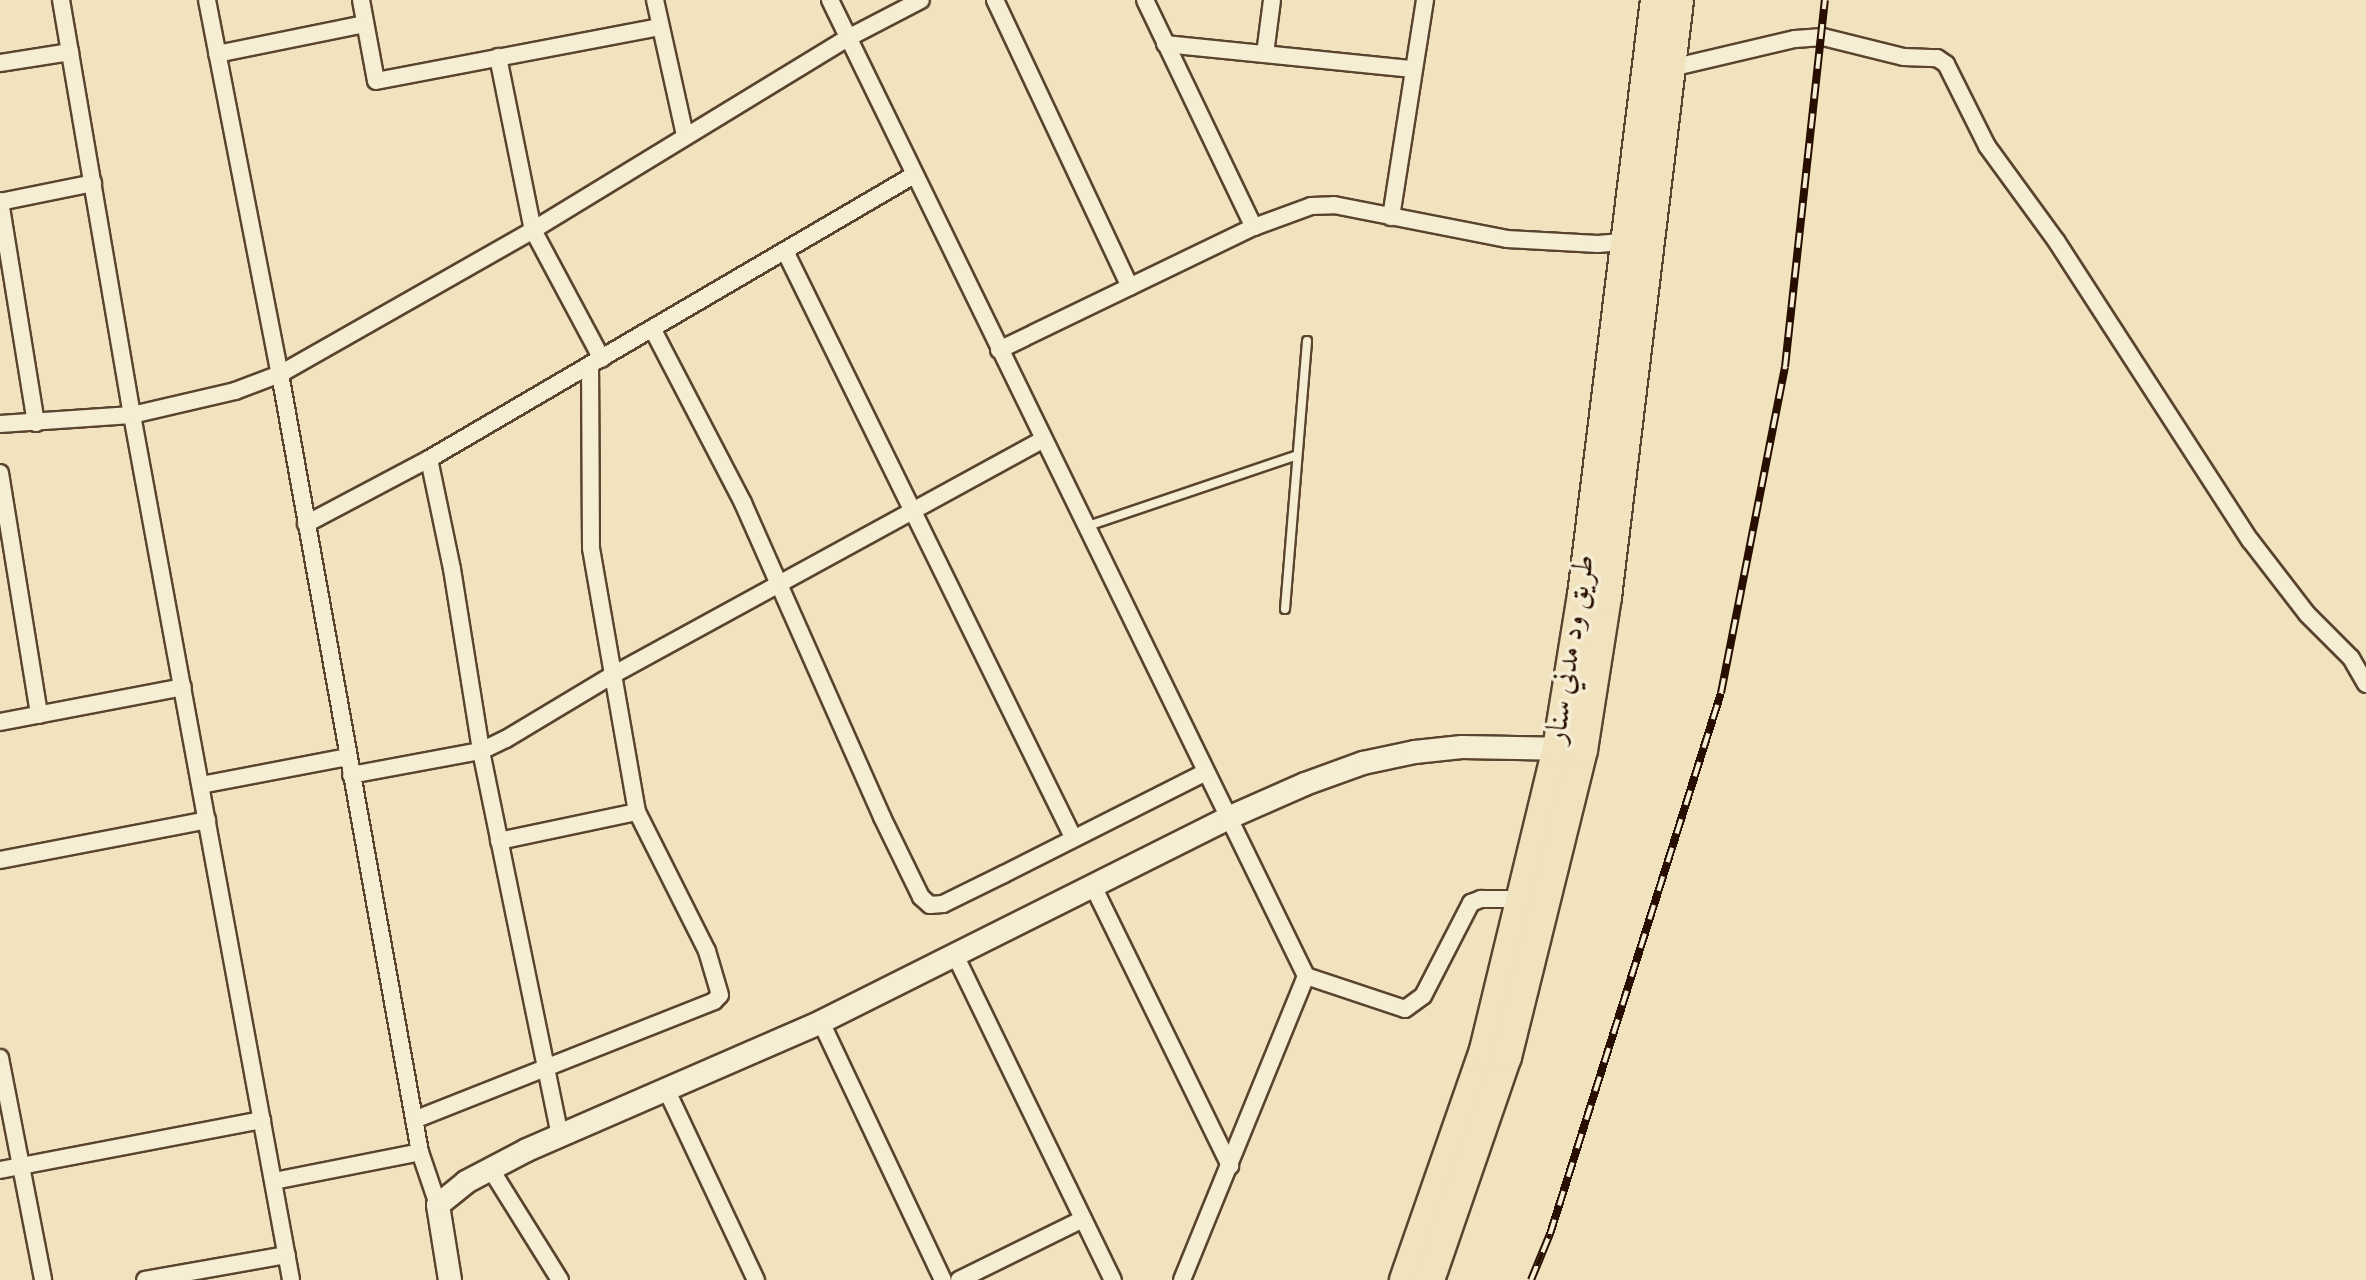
<!DOCTYPE html>
<html>
<head>
<meta charset="utf-8">
<style>
  body { margin:0 }
  #map { position:relative; width:2366px; height:1280px; overflow:hidden; background:#f0e3bd; font-family:"Sorts Mill Goudy",Amiri,serif }
  div>[style] { position:absolute }
  [style*='--x'] { left:calc(var(--x)*1px); top:calc(var(--y)*1px); width:calc(var(--w)*1px); rotate:calc(var(--a)*1deg) }
  .roads { filter:drop-shadow(2px 0 #5a432f) drop-shadow(-2px 0 #5a432f) drop-shadow(0 2px #5a432f) drop-shadow(0 -2px #5a432f) }
  .lane>* { height:8px; margin:-4px; padding:0 4px; transform-origin:4px; border-radius:4px; background:#f5edd4 }
  .street>* { height:16px; margin:-8px; padding:0 8px; transform-origin:8px; border-radius:8px; background:#f5edd4 }
  .secondary>* { height:22px; margin:-11px; padding:0 11px; transform-origin:11px; border-radius:11px; background:#f5edd4 }
  .highway>* { height:30px; margin:-15px; padding:0 15px; transform-origin:15px; border-radius:15px; background:#f0e3bd }
  .rail>* { height:8px; margin-top:-4px; transform-origin:0; background:repeating-linear-gradient(90deg,#f5edd4 0 15px,#280e00 0 30px); box-sizing:border-box; border-block:2px solid #280e00 }
  span { translate:-50% -50%; white-space:nowrap; text-align:center; line-height:1.15; -webkit-text-stroke:7px #f5edd4; paint-order:stroke }
  .street-label { font-size:30px; color:#280e00 }
</style>
</head>
<body>
<div id="map">
  <div class="roads">
    <div class="lane">
      <i style="--x:1088;--y:526;--w:219;--a:-18.7"></i>
      <i style="--x:1285;--y:609;--w:269;--a:-85.3"></i>
    </div>
    <div class="street">
      <i style="--x:61;--y:0;--w:421;--a:80.3"></i>
      <i style="--x:132;--y:415;--w:879;--a:79.58"></i>
      <i style="--x:207;--y:0;--w:381;--a:79"></i>
      <i style="--x:280;--y:374;--w:790;--a:79.8"></i>
      <i style="--x:420;--y:1152;--w:56;--a:71.2"></i>
      <i style="--x:361;--y:0;--w:82;--a:79.5"></i>
      <i style="--x:376;--y:81;--w:288;--a:-10.8"></i>
      <i style="--x:655;--y:0;--w:138;--a:77.5"></i>
      <i style="--x:830;--y:0;--w:1086;--a:64"></i>
      <i style="--x:1306;--y:976;--w:104;--a:18.4"></i>
      <i style="--x:1405;--y:1009;--w:22;--a:-36"></i>
      <i style="--x:1423;--y:996;--w:105;--a:-62.7"></i>
      <i style="--x:1471;--y:903;--w:11;--a:-22"></i>
      <i style="--x:1481;--y:899;--w:43;--a:0"></i>
      <i style="--x:995;--y:0;--w:317;--a:64.8"></i>
      <i style="--x:1145;--y:0;--w:252;--a:64.4"></i>
      <i style="--x:1165;--y:44;--w:249;--a:5.8"></i>
      <i style="--x:217;--y:54;--w:150;--a:-11.5"></i>
      <i style="--x:1265;--y:54;--w:54;--a:-82.6"></i>
      <i style="--x:498;--y:57;--w:177;--a:78.6"></i>
      <i style="--x:533;--y:230;--w:146;--a:61.9"></i>
      <i style="--x:0;--y:63;--w:71;--a:-8.9"></i>
      <i style="--x:1667;--y:69;--w:131;--a:-13.2"></i>
      <i style="--x:1795;--y:39;--w:28;--a:-4"></i>
      <i style="--x:1823;--y:37;--w:83;--a:13.9"></i>
      <i style="--x:1904;--y:57;--w:33;--a:2"></i>
      <i style="--x:1937;--y:58;--w:11;--a:34"></i>
      <i style="--x:1946;--y:64;--w:92;--a:63.4"></i>
      <i style="--x:1987;--y:146;--w:119;--a:53.9"></i>
      <i style="--x:2057;--y:242;--w:355;--a:57.1"></i>
      <i style="--x:2250;--y:540;--w:93;--a:52.4"></i>
      <i style="--x:2307;--y:614;--w:62;--a:45"></i>
      <i style="--x:2351;--y:658;--w:30;--a:60"></i>
      <i style="--x:0;--y:201;--w:225;--a:80.8"></i>
      <i style="--x:0;--y:202;--w:95;--a:-11.5"></i>
      <i style="--x:1391;--y:217;--w:220;--a:-81.1"></i>
      <i style="--x:785;--y:251;--w:653;--a:63.83"></i>
      <i style="--x:653;--y:330;--w:195;--a:62.5"></i>
      <i style="--x:743;--y:503;--w:343;--a:66.1"></i>
      <i style="--x:882;--y:817;--w:89;--a:64"></i>
      <i style="--x:921;--y:897;--w:12;--a:42"></i>
      <i style="--x:930;--y:905;--w:13;--a:-4"></i>
      <i style="--x:943;--y:904;--w:68;--a:-26.2"></i>
      <i style="--x:1004;--y:874;--w:226;--a:-26.8"></i>
      <i style="--x:999;--y:350;--w:283;--a:-25.8"></i>
      <i style="--x:1254;--y:227;--w:61;--a:-20.2"></i>
      <i style="--x:1311;--y:206;--w:23;--a:-2"></i>
      <i style="--x:1334;--y:205;--w:176;--a:11.1"></i>
      <i style="--x:1507;--y:239;--w:91;--a:3.1"></i>
      <i style="--x:1598;--y:244;--w:32;--a:-5"></i>
      <i style="--x:0;--y:424;--w:132;--a:-3.9"></i>
      <i style="--x:132;--y:415;--w:106;--a:-13.1"></i>
      <i style="--x:235;--y:391;--w:48;--a:-20.7"></i>
      <i style="--x:280;--y:374;--w:291;--a:-29.6"></i>
      <i style="--x:533;--y:230;--w:369;--a:-31.4"></i>
      <i style="--x:848;--y:38;--w:82;--a:-27.5"></i>
      <i style="--x:429;--y:459;--w:112;--a:78.2"></i>
      <i style="--x:452;--y:569;--w:184;--a:80.9"></i>
      <i style="--x:481;--y:751;--w:392;--a:78.4"></i>
      <i style="--x:0;--y:473;--w:245;--a:80.8"></i>
      <i style="--x:306;--y:524;--w:139;--a:-27.9"></i>
      <i style="--x:429;--y:459;--w:562;--a:-30.35"></i>
      <i style="--x:0;--y:722;--w:186;--a:-10.8"></i>
      <i style="--x:351;--y:775;--w:132;--a:-10.5"></i>
      <i style="--x:481;--y:751;--w:28;--a:-26"></i>
      <i style="--x:506;--y:739;--w:122;--a:-31"></i>
      <i style="--x:611;--y:676;--w:493;--a:-28.7"></i>
      <i style="--x:201;--y:785;--w:150;--a:-10.8"></i>
      <i style="--x:499;--y:841;--w:141;--a:-11.9"></i>
      <i style="--x:0;--y:860;--w:211;--a:-10.9"></i>
      <i style="--x:1093;--y:886;--w:312;--a:63.9"></i>
      <i style="--x:956;--y:957;--w:359;--a:64.1"></i>
      <i style="--x:821;--y:1022;--w:285;--a:64.7"></i>
      <i style="--x:0;--y:1058;--w:226;--a:79"></i>
      <i style="--x:667;--y:1091;--w:209;--a:64.8"></i>
      <i style="--x:414;--y:1120;--w:323;--a:-21.6"></i>
      <i style="--x:714;--y:1001;--w:8;--a:-45"></i>
      <i style="--x:720;--y:995;--w:46;--a:-106.5"></i>
      <i style="--x:707;--y:951;--w:156;--a:-116.7"></i>
      <i style="--x:637;--y:812;--w:268;--a:-99.9"></i>
      <i style="--x:591;--y:548;--w:182;--a:-90.3"></i>
      <i style="--x:490;--y:1168;--w:132;--a:58"></i>
      <i style="--x:0;--y:1170;--w:267;--a:-10.8"></i>
      <i style="--x:274;--y:1181;--w:149;--a:-11.2"></i>
      <i style="--x:145;--y:1280;--w:144;--a:-10"></i>
      <i style="--x:959;--y:1280;--w:138;--a:-26.2"></i>
      <i style="--x:1182;--y:1280;--w:328;--a:-67.8"></i>
    </div>
    <div class="secondary">
      <i style="--x:450;--y:1280;--w:76;--a:-99.1"></i>
      <i style="--x:438;--y:1205;--w:36;--a:-39"></i>
      <i style="--x:466;--y:1182;--w:69;--a:-27.7"></i>
      <i style="--x:527;--y:1150;--w:321;--a:-23.5"></i>
      <i style="--x:821;--y:1022;--w:455;--a:-26.6"></i>
      <i style="--x:1228;--y:818;--w:84;--a:-23.8"></i>
      <i style="--x:1305;--y:784;--w:62;--a:-19.9"></i>
      <i style="--x:1363;--y:763;--w:53;--a:-11.9"></i>
      <i style="--x:1415;--y:752;--w:47;--a:-6.1"></i>
      <i style="--x:1462;--y:747;--w:108;--a:1.1"></i>
    </div>
    <div class="highway">
      <i style="--x:1405;--y:1280;--w:244;--a:-70.8"></i>
      <i style="--x:1485;--y:1050;--w:310;--a:-76.4"></i>
      <i style="--x:1558;--y:749;--w:156;--a:-80.8"></i>
      <i style="--x:1583;--y:595;--w:599;--a:-83.01"></i>
      <i style="--x:1429;--y:1280;--w:236;--a:-71"></i>
      <i style="--x:1506;--y:1057;--w:316;--a:-76.1"></i>
      <i style="--x:1582;--y:750;--w:155;--a:-81.1"></i>
      <i style="--x:1606;--y:597;--w:601;--a:-83.12"></i>
    </div>
  </div>
  <div class="rail">
    <i style="--x:1531;--y:1280;--w:50;--a:-67.6"></i>
    <i style="--x:1550;--y:1234;--w:567;--a:-72.46"></i>
    <i style="--x:1721;--y:693;--w:332;--a:-78.9"></i>
    <i style="--x:1785;--y:367;--w:369;--a:-83.8"></i>
  </div>
  <div class="street-label">
    <span style="left:1572px;top:649px;rotate:-81deg">طريق ود مدني سنار</span>
  </div>
</div>
</body>
</html>
